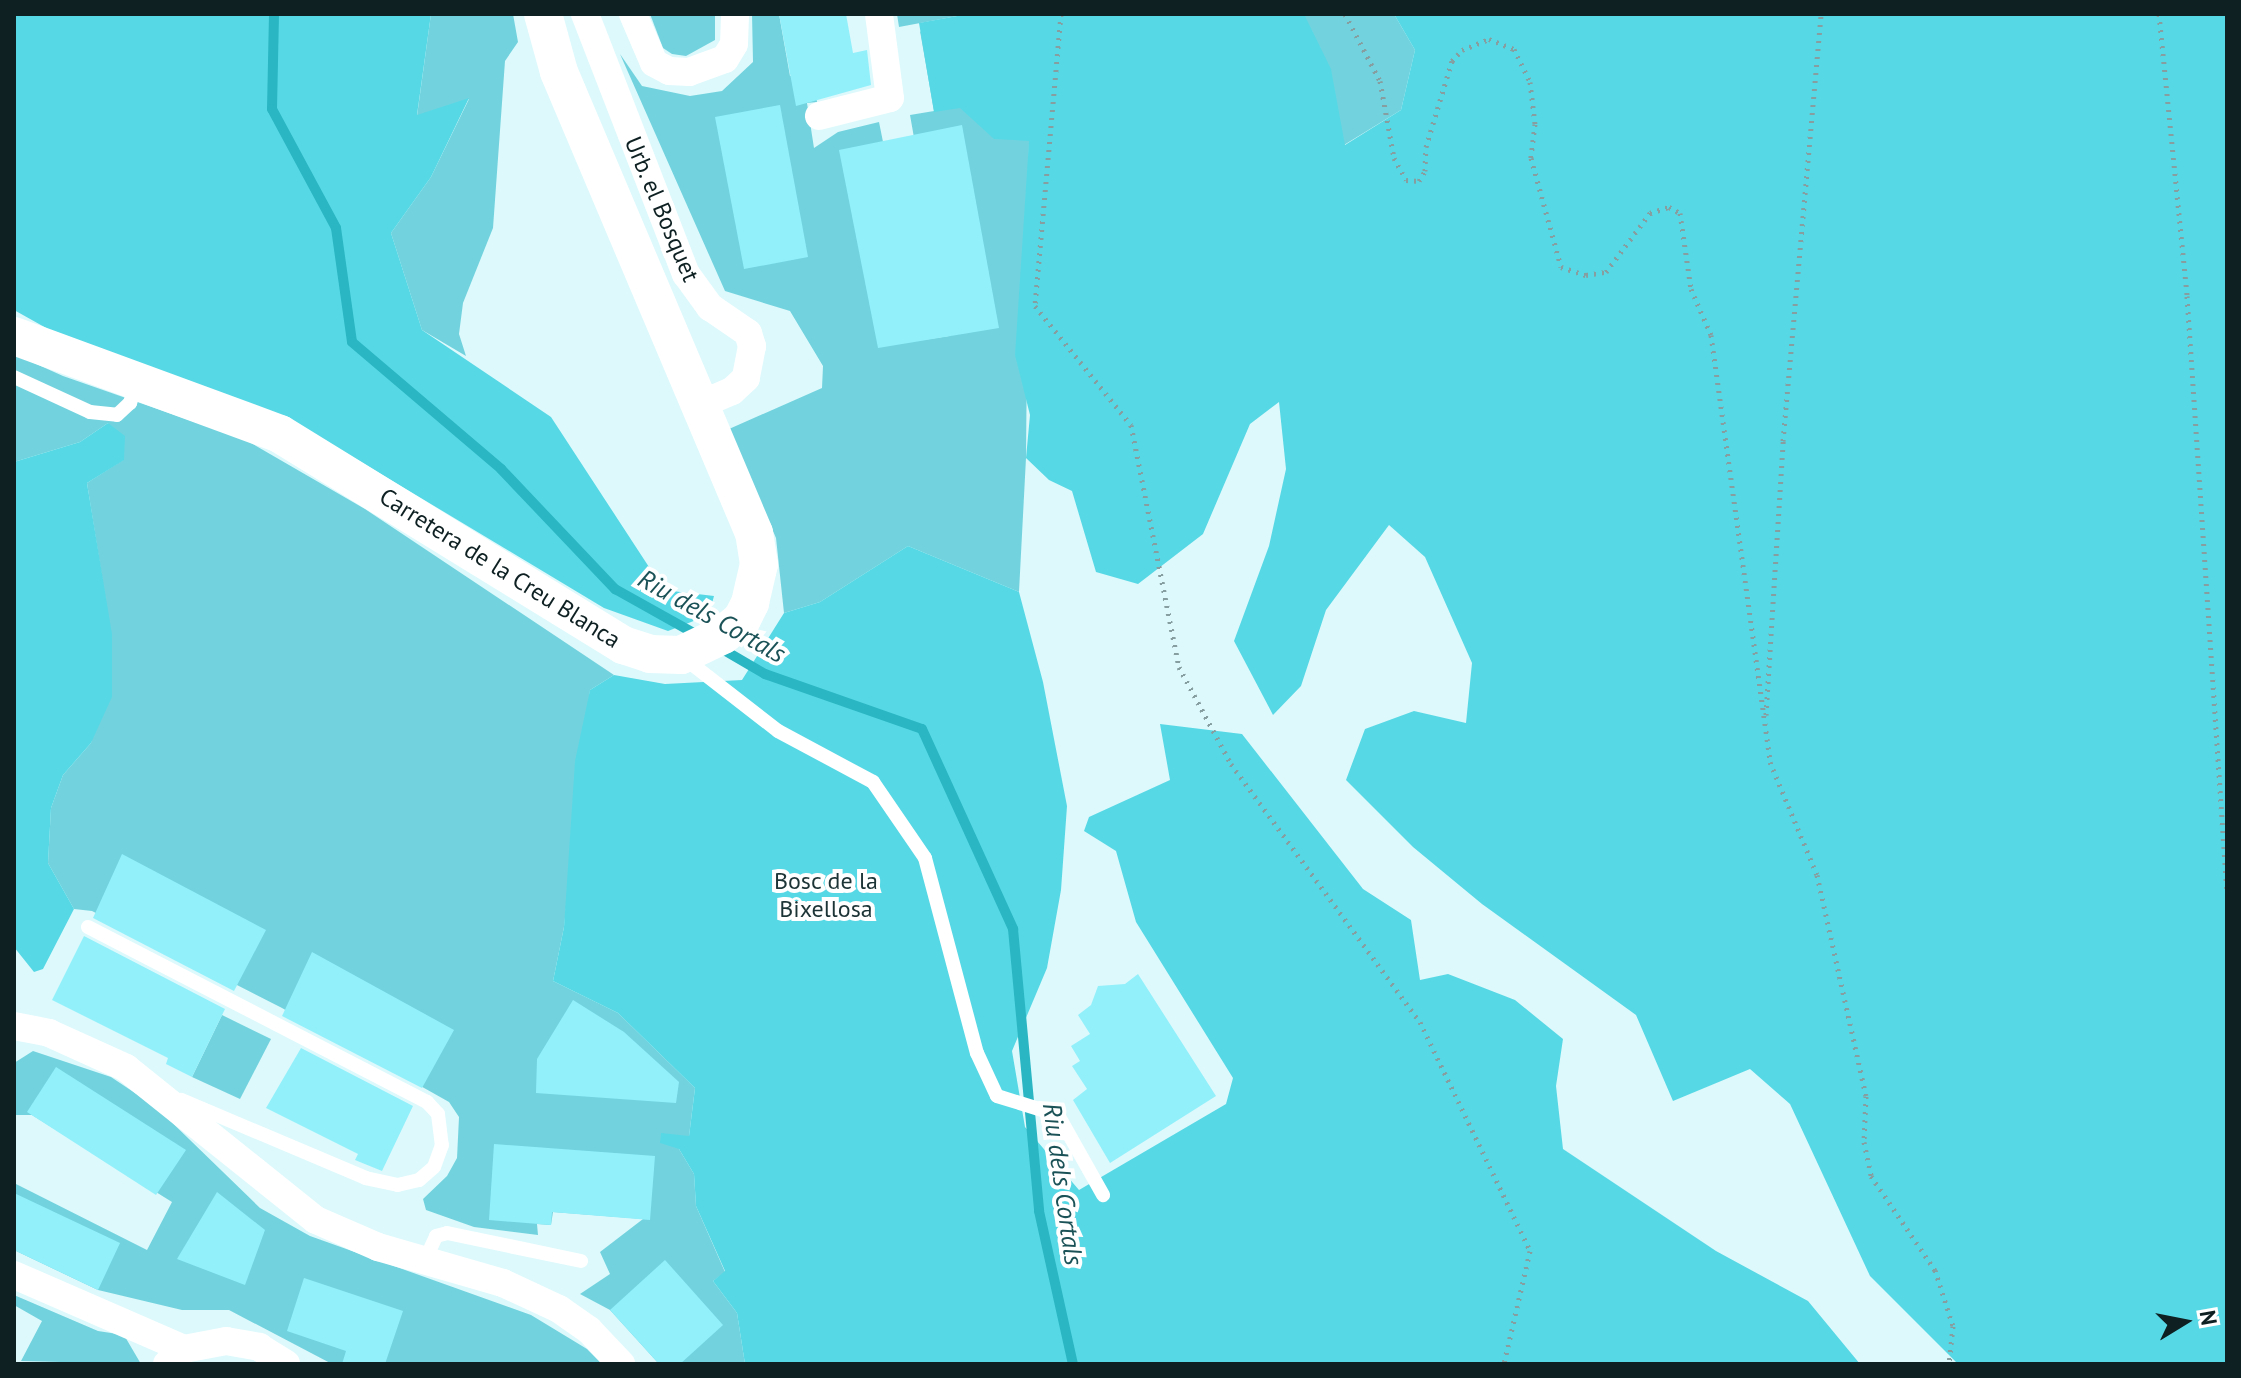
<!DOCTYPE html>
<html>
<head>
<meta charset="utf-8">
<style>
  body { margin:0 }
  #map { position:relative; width:2241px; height:1378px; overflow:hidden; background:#ddf9fc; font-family:"PT Sans",sans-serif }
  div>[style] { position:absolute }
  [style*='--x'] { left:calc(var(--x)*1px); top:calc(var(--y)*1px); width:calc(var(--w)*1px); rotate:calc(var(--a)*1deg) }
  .green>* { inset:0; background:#72d3de }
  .forest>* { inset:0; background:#57d8e5 }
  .stream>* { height:10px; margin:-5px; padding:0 5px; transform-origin:5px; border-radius:5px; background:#2ab6c3 }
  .building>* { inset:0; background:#92f0fb }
  .path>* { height:5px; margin-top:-2.5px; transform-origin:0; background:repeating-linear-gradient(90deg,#869ea0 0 2px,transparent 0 8px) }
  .lane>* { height:14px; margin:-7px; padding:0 7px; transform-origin:7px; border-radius:7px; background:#fff }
  .street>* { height:28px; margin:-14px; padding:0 14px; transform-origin:14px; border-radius:14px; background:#fff }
  .secondary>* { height:38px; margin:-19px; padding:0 19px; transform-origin:19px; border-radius:19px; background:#fff }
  span { translate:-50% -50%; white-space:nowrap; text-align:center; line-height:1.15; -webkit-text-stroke:8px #fff; paint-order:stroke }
  .street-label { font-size:24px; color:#0e2022 }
  .park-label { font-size:24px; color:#1d3436 }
  .water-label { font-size:26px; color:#1a5257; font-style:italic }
  .frame { position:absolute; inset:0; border:16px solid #0e2022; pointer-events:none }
  .north { position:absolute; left:2145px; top:1282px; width:80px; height:80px; -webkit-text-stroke:6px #fff; paint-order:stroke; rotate:80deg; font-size:22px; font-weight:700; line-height:32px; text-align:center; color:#0e2022 }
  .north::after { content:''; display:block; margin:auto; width:28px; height:36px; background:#0e2022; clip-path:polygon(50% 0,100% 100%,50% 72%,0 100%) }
</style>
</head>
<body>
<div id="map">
  <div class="green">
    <i style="clip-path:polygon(431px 14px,513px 14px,518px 42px,505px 61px,493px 228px,463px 303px,459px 334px,466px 356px,422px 330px,391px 233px,431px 177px,469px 99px,417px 116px)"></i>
    <i style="clip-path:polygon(650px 14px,715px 14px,715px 40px,686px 56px,672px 54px,663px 48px)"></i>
    <i style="clip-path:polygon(752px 14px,779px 14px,790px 76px,812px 72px,817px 102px,807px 103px,814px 148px,838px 132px,879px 122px,923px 340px,949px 336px,910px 115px,934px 111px,920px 31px,1029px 141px,1026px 458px,1019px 592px,908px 546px,820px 602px,784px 613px,776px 538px,729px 429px,822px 388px,823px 366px,790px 311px,725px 291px,620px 54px,642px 86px,690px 96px,722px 91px,753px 62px)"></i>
    <i style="clip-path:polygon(897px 14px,968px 14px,899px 27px)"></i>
    <i style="clip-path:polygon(1302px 14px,1394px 14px,1415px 50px,1401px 110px,1344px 145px)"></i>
    <i style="clip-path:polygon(14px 354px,63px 376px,246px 440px,365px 509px,614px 675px,590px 690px,564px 927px,553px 981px,618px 1013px,695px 1088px,689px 1136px,679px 1149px,694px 1174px,696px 1206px,725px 1272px,713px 1281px,737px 1313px,745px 1364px,659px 1364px,610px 1310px,580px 1294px,610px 1274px,600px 1252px,643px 1219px,553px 1212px,551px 1225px,537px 1224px,538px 1235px,474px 1227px,426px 1210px,423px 1199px,447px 1176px,457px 1158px,459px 1117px,449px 1102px,282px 1008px,92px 911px,74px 909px,48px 863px,51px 808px,63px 775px,91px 743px,112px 640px,87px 483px,123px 460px,108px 423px,80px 442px,14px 462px)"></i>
    <i style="clip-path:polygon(222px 1015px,271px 1039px,240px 1099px,192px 1077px)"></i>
    <i style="clip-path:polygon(33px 1051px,111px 1077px,156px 1107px,260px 1208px,310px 1236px,531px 1315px,587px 1349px,602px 1364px,332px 1364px,229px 1310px,182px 1310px,98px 1290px,14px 1250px,14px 1183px,147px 1250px,172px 1202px,32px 1115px,14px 1115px,14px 1063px)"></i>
    <i style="clip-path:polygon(14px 1295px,98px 1331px,124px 1335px,141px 1364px,21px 1361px,42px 1321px,14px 1305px)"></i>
  </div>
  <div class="forest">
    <i style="clip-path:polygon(14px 14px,431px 14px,417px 115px,469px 98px,431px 177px,391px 233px,422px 330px,551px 417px,664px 590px,714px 596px,709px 615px,668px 631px,604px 608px,286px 417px,48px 329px,14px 310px)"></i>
    <i style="clip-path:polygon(968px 14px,1304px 14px,1331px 69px,1345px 145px,1401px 110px,1415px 50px,1394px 14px,2227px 14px,2227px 1364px,1958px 1364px,1870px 1276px,1790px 1104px,1750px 1069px,1673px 1101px,1636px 1015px,1482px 904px,1413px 847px,1346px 780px,1365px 729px,1414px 711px,1466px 723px,1472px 663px,1425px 557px,1389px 525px,1326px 610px,1301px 686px,1273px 715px,1234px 641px,1269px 546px,1286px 469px,1279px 402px,1250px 424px,1203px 534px,1138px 584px,1096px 572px,1072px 491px,1049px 480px,1026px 458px,1030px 415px,1015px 355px,1029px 141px,994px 139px,960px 108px,934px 112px,919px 23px)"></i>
    <i style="clip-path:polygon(108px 423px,125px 436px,124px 460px,87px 483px,112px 634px,112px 697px,91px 743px,63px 775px,51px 808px,48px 863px,74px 909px,43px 969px,34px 972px,14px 947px,14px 462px,80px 442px)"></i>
    <i style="clip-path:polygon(908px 546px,1019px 592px,1043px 682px,1067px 806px,1061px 890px,1047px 968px,1012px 1051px,1025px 1127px,1079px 1190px,1226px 1104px,1233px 1078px,1136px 922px,1116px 851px,1084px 831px,1089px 817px,1170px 780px,1160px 724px,1242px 734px,1363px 889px,1411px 920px,1420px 980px,1448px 974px,1515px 1000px,1563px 1039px,1556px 1086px,1563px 1149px,1716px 1251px,1808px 1301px,1860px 1364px,745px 1364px,737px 1313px,713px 1281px,725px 1271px,696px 1206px,694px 1174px,679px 1149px,660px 1143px,661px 1133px,689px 1136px,695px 1088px,618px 1013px,553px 981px,564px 927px,575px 761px,590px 690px,614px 675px,665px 684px,742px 680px,784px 613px,820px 602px)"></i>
  </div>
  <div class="stream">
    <i style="--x:274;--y:14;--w:95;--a:91.2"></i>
    <i style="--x:272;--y:109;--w:135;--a:61.7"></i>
    <i style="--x:336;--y:228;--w:115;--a:82"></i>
    <i style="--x:352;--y:342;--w:196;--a:40.4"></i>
    <i style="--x:501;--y:469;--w:166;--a:46.5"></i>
    <i style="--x:615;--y:589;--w:96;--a:29.2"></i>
    <i style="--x:717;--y:646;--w:56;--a:30.3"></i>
    <i style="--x:765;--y:674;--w:166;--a:19.3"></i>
    <i style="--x:922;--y:729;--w:220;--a:65.5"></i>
    <i style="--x:1013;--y:929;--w:283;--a:84.7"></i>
    <i style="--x:1039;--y:1211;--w:157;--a:77.5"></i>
  </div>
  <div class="building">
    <i style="clip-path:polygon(779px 14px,846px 14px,853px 53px,867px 50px,871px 85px,796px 106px)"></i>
    <i style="clip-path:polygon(780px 105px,808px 257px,744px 269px,715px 117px)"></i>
    <i style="clip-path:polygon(962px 125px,999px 328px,878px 348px,839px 150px)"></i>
    <i style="clip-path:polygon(122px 854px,266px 930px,234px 991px,93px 918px)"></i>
    <i style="clip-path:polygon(84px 936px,225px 1009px,192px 1077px,166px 1064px,168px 1058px,52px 1000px)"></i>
    <i style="clip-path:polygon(312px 952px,454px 1030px,422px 1088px,282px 1016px)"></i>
    <i style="clip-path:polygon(1138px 974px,1216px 1096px,1110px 1163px,1073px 1100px,1087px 1089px,1072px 1066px,1080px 1061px,1071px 1046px,1090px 1034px,1078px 1015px,1091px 1005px,1098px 986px,1125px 984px)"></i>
    <i style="clip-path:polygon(573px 1000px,624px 1032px,679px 1082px,676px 1103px,536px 1093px,537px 1059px)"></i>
    <i style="clip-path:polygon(301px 1048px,413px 1106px,382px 1171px,355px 1160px,358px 1154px,266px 1108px)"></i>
    <i style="clip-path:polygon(56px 1067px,186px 1150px,156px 1195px,27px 1112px)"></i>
    <i style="clip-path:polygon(494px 1144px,655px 1156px,650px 1220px,552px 1212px,551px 1225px,489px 1220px)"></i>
    <i style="clip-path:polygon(217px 1192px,265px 1230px,245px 1285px,177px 1259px)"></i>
    <i style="clip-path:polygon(14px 1193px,120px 1243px,98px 1290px,14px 1250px)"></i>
    <i style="clip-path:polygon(665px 1260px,723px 1325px,680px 1364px,659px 1364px,610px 1310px)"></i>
    <i style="clip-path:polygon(304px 1278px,403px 1311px,385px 1364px,342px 1364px,346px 1351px,287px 1331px)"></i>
  </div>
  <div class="path">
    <i style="--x:1061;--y:14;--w:293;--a:95.1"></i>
    <i style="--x:1035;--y:306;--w:153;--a:51.1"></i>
    <i style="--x:1131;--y:425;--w:247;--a:78.8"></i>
    <i style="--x:1179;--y:667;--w:110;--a:61.8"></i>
    <i style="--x:1231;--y:764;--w:320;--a:53.8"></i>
    <i style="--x:1420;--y:1022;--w:254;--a:64.3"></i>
    <i style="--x:1530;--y:1251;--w:116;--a:103"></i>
    <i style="--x:1345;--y:14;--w:76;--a:62.4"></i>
    <i style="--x:1380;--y:81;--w:78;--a:79.7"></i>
    <i style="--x:1394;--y:158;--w:25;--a:61"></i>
    <i style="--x:1406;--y:180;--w:13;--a:4"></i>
    <i style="--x:1419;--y:181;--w:12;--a:-59"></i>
    <i style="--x:1425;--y:171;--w:24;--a:-88"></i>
    <i style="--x:1426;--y:147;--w:90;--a:-73.2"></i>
    <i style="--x:1452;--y:61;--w:15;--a:-48"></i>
    <i style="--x:1462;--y:50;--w:29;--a:-22"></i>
    <i style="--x:1489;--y:39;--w:27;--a:22"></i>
    <i style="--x:1514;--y:49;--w:37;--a:64"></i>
    <i style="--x:1530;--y:82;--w:42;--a:83.2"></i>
    <i style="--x:1535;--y:124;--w:34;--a:97"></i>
    <i style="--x:1531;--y:158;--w:113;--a:74.6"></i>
    <i style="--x:1561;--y:267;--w:26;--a:18"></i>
    <i style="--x:1586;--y:275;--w:20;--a:-9"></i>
    <i style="--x:1606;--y:272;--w:74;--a:-53.3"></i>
    <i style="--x:1650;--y:213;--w:20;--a:-18"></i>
    <i style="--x:1669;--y:207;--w:13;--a:29"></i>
    <i style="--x:1680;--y:213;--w:77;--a:81.8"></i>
    <i style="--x:1691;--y:289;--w:50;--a:66.5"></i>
    <i style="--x:1711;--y:335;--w:431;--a:82.1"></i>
    <i style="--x:1770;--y:762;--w:122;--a:67.4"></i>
    <i style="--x:1817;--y:875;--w:226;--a:77.5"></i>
    <i style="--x:1866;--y:1096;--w:46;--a:92.5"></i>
    <i style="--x:1864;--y:1142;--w:35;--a:78"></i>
    <i style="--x:1871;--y:1176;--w:114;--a:55.8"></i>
    <i style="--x:1935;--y:1270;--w:59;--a:72.2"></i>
    <i style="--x:1953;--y:1326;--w:38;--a:96"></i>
    <i style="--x:2159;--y:14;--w:283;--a:84.3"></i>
    <i style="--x:2187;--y:296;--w:599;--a:86.17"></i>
    <i style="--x:1766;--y:715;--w:275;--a:-86.4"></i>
    <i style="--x:1783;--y:441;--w:429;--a:-84.9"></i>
  </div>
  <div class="lane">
    <i style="--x:14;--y:377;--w:84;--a:24.7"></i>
    <i style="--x:90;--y:412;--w:27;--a:6"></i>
    <i style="--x:117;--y:415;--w:18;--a:-43"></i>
    <i style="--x:130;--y:403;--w:23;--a:-72"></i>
    <i style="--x:684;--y:658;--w:119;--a:37.8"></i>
    <i style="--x:778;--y:731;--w:108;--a:28.2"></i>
    <i style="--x:873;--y:782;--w:92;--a:55.6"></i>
    <i style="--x:925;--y:858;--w:202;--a:75.1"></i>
    <i style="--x:977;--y:1053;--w:47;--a:65.1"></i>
    <i style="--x:997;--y:1096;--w:64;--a:17.3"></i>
    <i style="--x:1058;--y:1115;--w:92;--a:60.6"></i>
    <i style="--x:88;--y:927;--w:382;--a:27.3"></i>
    <i style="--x:427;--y:1102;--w:16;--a:47"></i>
    <i style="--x:438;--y:1114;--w:31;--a:83"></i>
    <i style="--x:442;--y:1145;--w:23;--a:110"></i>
    <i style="--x:434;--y:1167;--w:20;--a:139"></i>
    <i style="--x:419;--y:1180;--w:22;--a:167"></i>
    <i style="--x:398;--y:1185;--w:33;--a:-168"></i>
    <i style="--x:366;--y:1178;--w:201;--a:-157.1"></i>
    <i style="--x:425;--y:1260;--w:26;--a:-65"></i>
    <i style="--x:436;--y:1236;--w:11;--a:-15"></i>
    <i style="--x:447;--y:1233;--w:137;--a:11.8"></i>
  </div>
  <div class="street">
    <i style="--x:585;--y:14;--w:279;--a:68.8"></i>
    <i style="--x:686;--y:274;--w:41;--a:54"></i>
    <i style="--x:710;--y:307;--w:46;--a:34.4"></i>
    <i style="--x:748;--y:333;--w:14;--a:73"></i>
    <i style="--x:752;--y:346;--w:33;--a:101"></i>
    <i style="--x:746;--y:378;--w:19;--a:137"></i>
    <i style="--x:732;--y:391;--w:36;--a:157"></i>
    <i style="--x:633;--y:14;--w:53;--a:66.8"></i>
    <i style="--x:654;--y:63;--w:17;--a:28"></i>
    <i style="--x:669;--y:71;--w:20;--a:3"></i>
    <i style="--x:689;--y:72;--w:38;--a:-20"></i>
    <i style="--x:725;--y:59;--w:17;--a:-59"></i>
    <i style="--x:734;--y:44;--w:30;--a:-88"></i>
    <i style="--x:819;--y:116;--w:73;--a:-14.2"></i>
    <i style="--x:890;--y:98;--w:85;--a:-97.5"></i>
    <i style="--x:14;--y:1026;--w:36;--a:11"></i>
    <i style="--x:49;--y:1033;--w:85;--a:24.4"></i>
    <i style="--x:126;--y:1068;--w:243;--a:38.7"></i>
    <i style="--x:316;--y:1220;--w:68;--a:23.5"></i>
    <i style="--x:378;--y:1247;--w:130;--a:16.1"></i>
    <i style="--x:503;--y:1283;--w:62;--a:24.9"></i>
    <i style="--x:559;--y:1309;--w:37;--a:35"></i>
    <i style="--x:589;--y:1330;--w:47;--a:46.7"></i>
    <i style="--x:14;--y:1275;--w:185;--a:23.5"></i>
    <i style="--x:167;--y:1364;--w:23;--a:-41"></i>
    <i style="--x:184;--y:1349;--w:43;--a:-10.8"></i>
    <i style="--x:226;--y:1341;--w:34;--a:10"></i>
    <i style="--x:259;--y:1347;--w:32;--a:32"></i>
  </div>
  <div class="secondary">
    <i style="--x:14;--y:336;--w:283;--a:20.2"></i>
    <i style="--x:280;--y:434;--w:403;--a:31.6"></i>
    <i style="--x:623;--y:645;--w:28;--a:18"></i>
    <i style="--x:650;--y:654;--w:31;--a:2"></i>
    <i style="--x:681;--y:655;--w:47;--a:-25.5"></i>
    <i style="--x:723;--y:635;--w:25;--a:-40"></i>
    <i style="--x:742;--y:619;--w:18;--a:-63"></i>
    <i style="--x:750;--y:603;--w:40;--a:-77"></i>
    <i style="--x:759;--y:564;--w:31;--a:-99"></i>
    <i style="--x:754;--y:533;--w:501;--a:-112.93"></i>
    <i style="--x:559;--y:72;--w:60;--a:-105.4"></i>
  </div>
  <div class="street-label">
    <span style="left:662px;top:209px;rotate:67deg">Urb. el Bosquet</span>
    <span style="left:500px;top:568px;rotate:32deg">Carretera de la Creu Blanca</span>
  </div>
  <div class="park-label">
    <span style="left:826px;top:895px">Bosc de la<br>Bixellosa</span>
  </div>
  <div class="water-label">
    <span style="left:712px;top:616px;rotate:29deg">Riu dels Cortals</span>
    <span style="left:1063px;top:1184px;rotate:82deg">Riu dels Cortals</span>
  </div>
  <div class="frame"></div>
  <div class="north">N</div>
</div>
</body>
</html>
